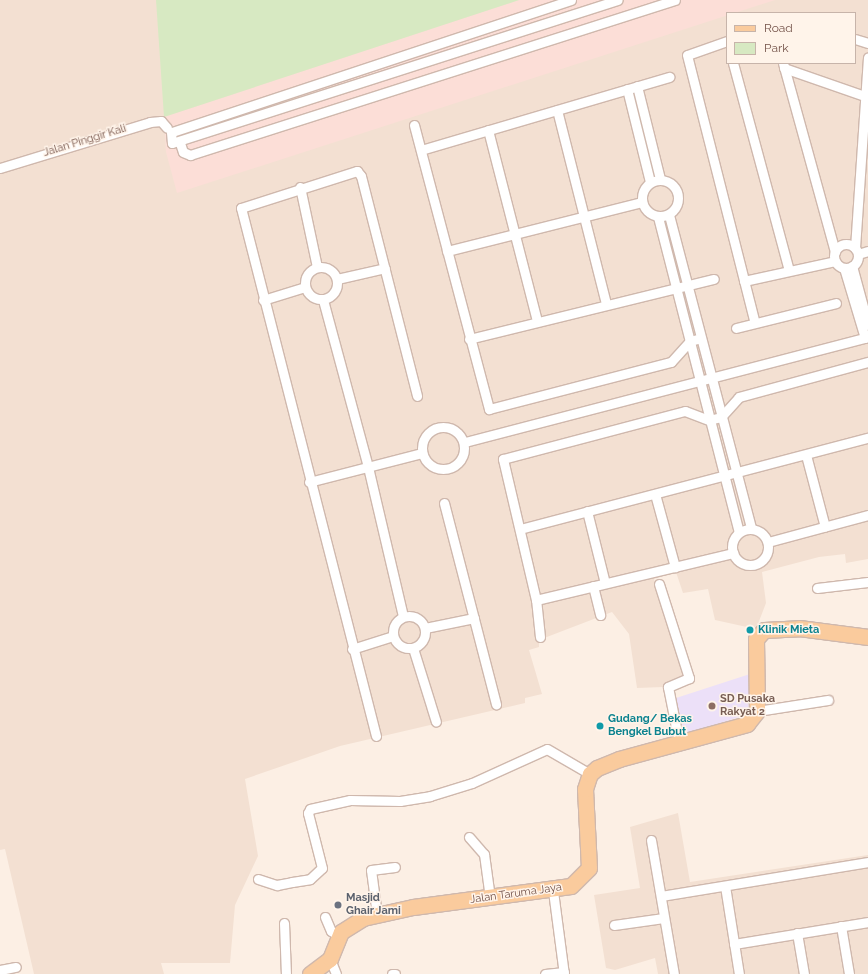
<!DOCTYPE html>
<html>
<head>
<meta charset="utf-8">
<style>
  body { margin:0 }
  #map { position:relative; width:868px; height:974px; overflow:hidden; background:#fcefe4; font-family:Raleway,sans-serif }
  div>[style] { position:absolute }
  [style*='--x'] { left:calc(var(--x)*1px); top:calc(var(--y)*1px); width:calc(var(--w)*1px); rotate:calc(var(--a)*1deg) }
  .residential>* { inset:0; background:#f3e0d2 }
  .commercial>* { inset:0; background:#fcded7 }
  .education>* { inset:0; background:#ece0f8 }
  .green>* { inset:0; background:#d7e9c2 }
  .roads { filter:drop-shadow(1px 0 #cfb8ad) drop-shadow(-1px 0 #cfb8ad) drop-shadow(0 1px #cfb8ad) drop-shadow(0 -1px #cfb8ad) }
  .street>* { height:9px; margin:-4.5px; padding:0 4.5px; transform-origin:4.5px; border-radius:4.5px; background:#fff }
  .street>.ring { margin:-4.5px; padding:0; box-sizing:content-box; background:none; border:9px solid #fff; border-radius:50% }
  .primary>* { height:15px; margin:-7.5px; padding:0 7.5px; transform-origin:7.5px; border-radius:7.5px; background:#facb9d }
  .dots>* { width:11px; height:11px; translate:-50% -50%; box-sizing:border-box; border:2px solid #fff4ea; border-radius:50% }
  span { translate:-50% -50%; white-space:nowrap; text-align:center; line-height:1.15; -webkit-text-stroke:3px #fff4ea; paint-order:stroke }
  .street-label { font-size:11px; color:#74534a }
  .culture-label { font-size:11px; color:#0d838f; font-weight:700 }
  .left { translate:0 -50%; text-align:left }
  .education-label { font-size:11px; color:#785e54; font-weight:700 }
  .worship-label { font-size:11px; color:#5b616d; font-weight:700 }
  .legend { position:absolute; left:726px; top:12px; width:130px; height:52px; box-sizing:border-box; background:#fff4ea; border:1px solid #c7b4aa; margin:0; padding:5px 7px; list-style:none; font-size:12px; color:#74534a }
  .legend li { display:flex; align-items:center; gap:8px; height:20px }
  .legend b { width:20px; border:1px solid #c7b4aa }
</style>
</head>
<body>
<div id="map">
  <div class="residential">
    <i style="clip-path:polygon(evenodd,0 0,868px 0,868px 559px,846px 563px,845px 554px,819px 557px,762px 572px,766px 603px,756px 629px,715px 620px,708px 589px,683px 593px,676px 572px,654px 579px,684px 679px,663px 687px,637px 688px,629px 634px,612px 612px,539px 640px,539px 647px,529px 650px,542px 694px,525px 698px,525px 703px,340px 746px,245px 779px,258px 856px,235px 905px,230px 963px,161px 963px,164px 974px,34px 974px,5px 849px,0 850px,0 0,727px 13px,855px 13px,855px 63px,727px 63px,727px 13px)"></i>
    <i style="clip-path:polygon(678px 813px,690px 882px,868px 855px,868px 974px,658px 974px,655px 958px,615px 970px,606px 968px,594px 895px,640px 888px,630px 827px)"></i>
  </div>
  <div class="commercial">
    <i style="clip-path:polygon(519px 0,775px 0,177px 193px,166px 152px,164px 117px)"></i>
  </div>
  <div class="education">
    <i style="clip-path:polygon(750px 674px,748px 714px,685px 735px,673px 699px)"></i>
  </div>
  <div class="green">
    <i style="clip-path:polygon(156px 0,519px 0,164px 117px)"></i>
  </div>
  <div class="roads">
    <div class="street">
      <i style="--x:571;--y:0;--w:421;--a:161.7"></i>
      <i style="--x:171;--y:132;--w:11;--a:85"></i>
      <i style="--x:172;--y:143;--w:468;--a:-17.8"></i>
      <i style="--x:855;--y:39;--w:14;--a:17"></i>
      <i style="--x:727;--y:41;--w:42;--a:160.7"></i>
      <i style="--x:687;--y:55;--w:276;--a:75.8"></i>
      <i style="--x:733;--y:63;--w:215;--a:74.9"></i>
      <i style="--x:783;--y:63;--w:196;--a:74.6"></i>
      <i style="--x:784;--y:68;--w:86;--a:19.1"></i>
      <i style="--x:637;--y:86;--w:96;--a:76.1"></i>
      <i style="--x:627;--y:89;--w:96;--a:76.1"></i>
      <i style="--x:557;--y:110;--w:200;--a:75.8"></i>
      <i style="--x:414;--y:125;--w:294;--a:75.2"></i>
      <i style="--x:489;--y:409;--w:188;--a:-14.5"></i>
      <i style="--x:671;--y:362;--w:28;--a:-48"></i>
      <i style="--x:690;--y:341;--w:11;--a:-15"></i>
      <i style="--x:488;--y:130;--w:197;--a:75.6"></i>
      <i style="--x:180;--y:143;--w:9;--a:72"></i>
      <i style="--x:183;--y:152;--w:8;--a:23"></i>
      <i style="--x:190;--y:155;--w:509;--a:-17.72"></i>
      <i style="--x:421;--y:150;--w:259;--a:-16.4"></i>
      <i style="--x:0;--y:168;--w:157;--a:-17"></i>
      <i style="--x:150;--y:122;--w:11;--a:-5"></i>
      <i style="--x:161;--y:121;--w:9;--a:49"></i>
      <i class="ring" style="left:642px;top:180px;width:27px;height:27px"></i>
      <i style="--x:300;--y:187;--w:82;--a:78"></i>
      <i style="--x:669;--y:215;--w:324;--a:75.3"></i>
      <i style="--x:658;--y:217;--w:325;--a:75.6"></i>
      <i class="ring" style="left:834px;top:244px;width:15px;height:15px"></i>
      <i style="--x:855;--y:248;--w:191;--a:-86.1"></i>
      <i style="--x:447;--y:251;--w:201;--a:-14.1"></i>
      <i style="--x:858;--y:254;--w:10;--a:-17"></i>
      <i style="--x:852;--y:266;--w:61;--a:74.8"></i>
      <i class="ring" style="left:305px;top:267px;width:23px;height:23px"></i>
      <i style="--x:844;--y:268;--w:73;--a:73.3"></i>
      <i style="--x:337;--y:279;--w:49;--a:-12.9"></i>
      <i style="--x:744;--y:281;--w:93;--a:-12.4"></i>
      <i style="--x:263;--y:300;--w:44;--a:-17.2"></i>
      <i style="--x:323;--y:300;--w:173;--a:74.9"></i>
      <i style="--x:368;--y:467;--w:153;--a:76.8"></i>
      <i style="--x:736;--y:328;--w:103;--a:-14"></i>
      <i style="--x:469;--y:339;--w:252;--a:-13.8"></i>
      <i class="ring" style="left:422px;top:427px;width:33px;height:33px"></i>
      <i style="--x:465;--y:442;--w:416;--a:-14.6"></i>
      <i style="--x:806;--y:455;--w:74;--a:75.2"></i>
      <i style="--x:309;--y:482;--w:117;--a:-14.4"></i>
      <i style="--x:655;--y:494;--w:76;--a:74.7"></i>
      <i style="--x:444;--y:503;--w:208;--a:75.5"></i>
      <i style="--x:587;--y:511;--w:74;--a:76"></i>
      <i class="ring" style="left:732px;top:529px;width:27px;height:27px"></i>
      <i style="--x:520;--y:529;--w:360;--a:-14.7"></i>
      <i style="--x:768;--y:542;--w:104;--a:-15.1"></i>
      <i style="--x:659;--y:584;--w:99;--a:72.3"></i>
      <i style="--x:689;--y:678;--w:23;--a:157"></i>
      <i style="--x:668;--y:687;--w:56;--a:78.7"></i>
      <i style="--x:593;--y:586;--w:30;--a:76"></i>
      <i style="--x:817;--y:588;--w:51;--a:-6.7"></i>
      <i style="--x:536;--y:600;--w:203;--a:-13.4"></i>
      <i class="ring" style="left:393px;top:616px;width:23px;height:23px"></i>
      <i style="--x:425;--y:628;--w:50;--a:-11.5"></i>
      <i style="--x:540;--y:637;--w:37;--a:-96"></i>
      <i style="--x:536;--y:600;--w:145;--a:-103.2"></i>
      <i style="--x:503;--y:459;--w:188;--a:-14.8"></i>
      <i style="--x:685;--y:411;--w:26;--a:21"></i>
      <i style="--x:709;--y:420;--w:12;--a:-14"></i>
      <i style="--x:721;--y:417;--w:27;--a:-48"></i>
      <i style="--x:739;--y:397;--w:134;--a:-15.2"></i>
      <i style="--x:413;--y:648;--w:77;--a:72.7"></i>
      <i style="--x:352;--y:649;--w:43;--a:-17.6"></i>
      <i style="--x:757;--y:711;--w:72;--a:-8.8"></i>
      <i style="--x:376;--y:736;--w:545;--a:-104.34"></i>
      <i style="--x:241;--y:208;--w:122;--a:-17.7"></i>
      <i style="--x:357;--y:171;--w:6;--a:51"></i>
      <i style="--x:361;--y:176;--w:227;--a:75.7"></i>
      <i style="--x:469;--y:837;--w:23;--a:49"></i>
      <i style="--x:484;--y:854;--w:44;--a:82.2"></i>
      <i style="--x:651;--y:840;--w:136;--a:80.3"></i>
      <i style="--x:258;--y:879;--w:20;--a:18"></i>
      <i style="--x:277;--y:885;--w:15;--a:-11"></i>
      <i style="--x:292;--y:882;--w:18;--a:-9"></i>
      <i style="--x:310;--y:879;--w:16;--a:-43"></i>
      <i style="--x:322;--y:868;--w:57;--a:-104.3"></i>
      <i style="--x:308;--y:813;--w:4;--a:-63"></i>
      <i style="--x:310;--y:809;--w:41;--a:-12.7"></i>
      <i style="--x:350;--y:800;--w:50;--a:1.1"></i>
      <i style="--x:400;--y:801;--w:30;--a:-9"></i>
      <i style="--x:430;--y:796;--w:44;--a:-17.2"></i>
      <i style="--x:472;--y:783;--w:82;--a:-24.4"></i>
      <i style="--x:547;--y:749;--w:50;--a:30.2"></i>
      <i style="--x:725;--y:886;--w:89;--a:81"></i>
      <i style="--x:553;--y:891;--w:84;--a:82.5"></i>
      <i style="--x:661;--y:896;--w:210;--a:-9.3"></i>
      <i style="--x:377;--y:915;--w:45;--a:-97.6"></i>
      <i style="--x:371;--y:870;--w:24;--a:-7"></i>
      <i style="--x:325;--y:917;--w:15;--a:67"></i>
      <i style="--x:331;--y:931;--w:9;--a:32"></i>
      <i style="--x:284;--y:923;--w:51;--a:87.8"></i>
      <i style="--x:614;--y:925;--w:50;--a:-8"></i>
      <i style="--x:841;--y:926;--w:49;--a:80.5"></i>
      <i style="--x:797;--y:933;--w:42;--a:80.3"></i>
      <i style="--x:734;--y:944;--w:136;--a:-9.3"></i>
      <i style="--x:330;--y:959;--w:16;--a:68"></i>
      <i style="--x:0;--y:970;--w:16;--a:-11"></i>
      <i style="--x:392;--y:974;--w:3;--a:0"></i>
      <i style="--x:545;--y:974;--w:19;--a:-6"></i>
    </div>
    <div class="primary">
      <i style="--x:310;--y:974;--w:25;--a:-37"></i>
      <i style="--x:330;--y:959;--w:29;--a:-68"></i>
      <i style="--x:341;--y:932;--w:26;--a:-32"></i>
      <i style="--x:363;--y:918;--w:51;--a:-12.4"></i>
      <i style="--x:413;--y:907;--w:159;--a:-7.6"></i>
      <i style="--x:571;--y:886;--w:25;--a:-45"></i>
      <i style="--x:589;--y:868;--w:79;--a:-92.9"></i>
      <i style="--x:585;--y:789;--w:16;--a:-72"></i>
      <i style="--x:590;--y:774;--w:9;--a:-41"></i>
      <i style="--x:597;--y:768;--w:24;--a:-22"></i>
      <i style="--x:619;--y:759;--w:133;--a:-15.3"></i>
      <i style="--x:747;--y:724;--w:16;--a:-52"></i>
      <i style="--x:757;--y:711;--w:72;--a:-90.8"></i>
      <i style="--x:756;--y:639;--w:12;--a:-48"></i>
      <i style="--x:764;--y:630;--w:35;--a:-3"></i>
      <i style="--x:799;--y:628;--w:70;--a:7.4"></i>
    </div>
  </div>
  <div class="dots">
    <i style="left:750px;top:630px;background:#0f9aa8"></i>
    <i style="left:712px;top:706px;background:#8d6e63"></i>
    <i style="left:600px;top:726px;background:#0f9aa8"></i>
    <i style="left:338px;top:905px;background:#6b7280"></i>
  </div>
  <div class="street-label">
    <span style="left:85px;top:141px;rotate:-17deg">Jalan Pinggir Kali</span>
    <span style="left:516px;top:894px;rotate:-8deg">Jalan Taruma Jaya</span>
  </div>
  <div class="culture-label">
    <span class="left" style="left:758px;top:630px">Klinik Mieta</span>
    <span class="left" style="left:608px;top:726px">Gudang/ Bekas<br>Bengkel Bubut</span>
  </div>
  <div class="education-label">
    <span class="left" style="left:720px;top:706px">SD Pusaka<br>Rakyat 2</span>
  </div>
  <div class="worship-label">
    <span class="left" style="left:346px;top:905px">Masjid<br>Ghair Jami</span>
  </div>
  <ul class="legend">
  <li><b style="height:5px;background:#facb9d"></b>Road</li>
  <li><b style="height:11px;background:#d7e9c2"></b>Park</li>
  </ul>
</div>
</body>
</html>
